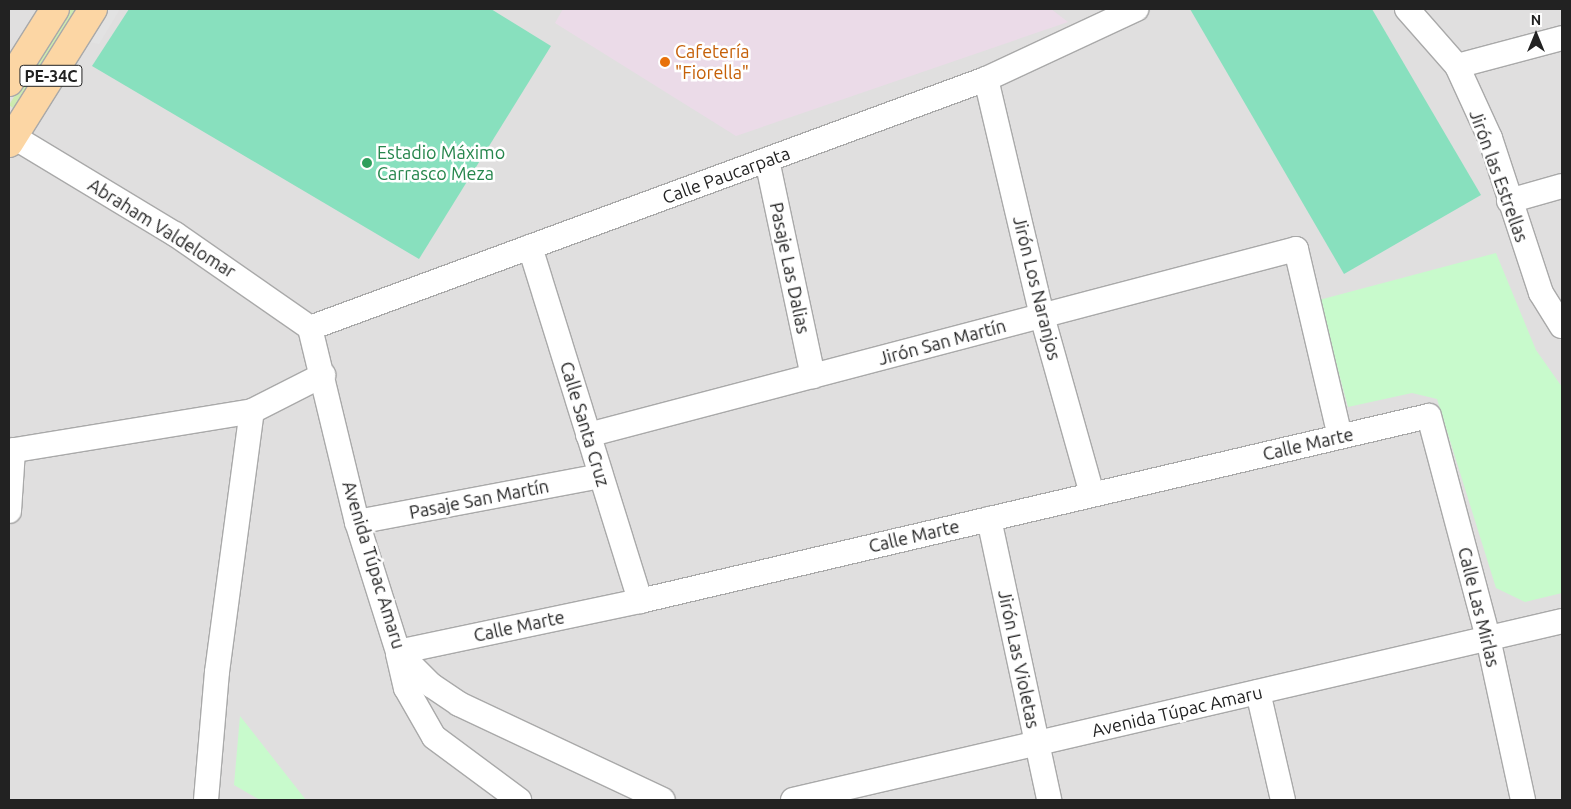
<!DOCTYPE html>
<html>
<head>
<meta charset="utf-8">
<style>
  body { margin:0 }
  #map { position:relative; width:1571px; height:809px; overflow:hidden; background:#f2efe9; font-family:Ubuntu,sans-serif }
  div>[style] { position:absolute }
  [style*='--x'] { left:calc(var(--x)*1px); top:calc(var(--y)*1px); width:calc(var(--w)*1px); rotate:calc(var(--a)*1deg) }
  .residential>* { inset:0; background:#e0dfdf }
  .industrial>* { inset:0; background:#ebdbe8 }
  .grass>* { inset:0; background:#cdebb0 }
  .park>* { inset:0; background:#c8facc }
  .pitch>* { inset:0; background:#88e0be }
  .parking>* { inset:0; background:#e2e2e2 }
  .roads { filter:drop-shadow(1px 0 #a9a9a9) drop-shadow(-1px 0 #a9a9a9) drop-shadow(0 1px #a9a9a9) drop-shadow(0 -1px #a9a9a9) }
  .minor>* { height:24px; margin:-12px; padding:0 12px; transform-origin:12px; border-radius:12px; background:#fff }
  .primary>* { height:28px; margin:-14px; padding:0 14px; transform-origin:14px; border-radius:14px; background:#fcd6a4 }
  .dots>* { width:14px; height:14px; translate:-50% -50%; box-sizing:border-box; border:2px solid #fff; border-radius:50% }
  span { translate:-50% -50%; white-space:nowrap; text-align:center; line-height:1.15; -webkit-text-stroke:5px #fff; paint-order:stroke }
  .shield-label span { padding:1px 4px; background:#fff; border:1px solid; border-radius:4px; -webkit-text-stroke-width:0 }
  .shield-label { font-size:16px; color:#222; font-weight:700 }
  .food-label { font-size:18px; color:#c56008 }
  .left { translate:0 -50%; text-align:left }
  .leisure-label { font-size:18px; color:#27864d }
  .street-label { font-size:18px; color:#222 }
  .frame { position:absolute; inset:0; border:10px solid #222; pointer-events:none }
  .north { position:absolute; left:1511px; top:10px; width:50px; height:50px; -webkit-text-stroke:4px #fff; paint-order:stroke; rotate:0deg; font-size:14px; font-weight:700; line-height:20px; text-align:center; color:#222 }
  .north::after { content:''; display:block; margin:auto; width:18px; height:22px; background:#222; clip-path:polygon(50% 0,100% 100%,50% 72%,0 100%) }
</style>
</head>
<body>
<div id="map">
  <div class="residential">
    <i style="clip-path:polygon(9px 9px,1562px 9px,1562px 800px,9px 800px)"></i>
  </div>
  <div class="industrial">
    <i style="clip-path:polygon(563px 9px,1051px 9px,1068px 22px,736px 136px,555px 23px)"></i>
  </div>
  <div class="grass">
    <i style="clip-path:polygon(68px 9px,79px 9px,17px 111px,9px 105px)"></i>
  </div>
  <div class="park">
    <i style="clip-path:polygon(1496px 253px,1536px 350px,1562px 387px,1562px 593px,1525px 602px,1496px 588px,1437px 399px,1412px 393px,1348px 407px,1319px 300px)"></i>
    <i style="clip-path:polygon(240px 716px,306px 800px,260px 800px,234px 785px)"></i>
  </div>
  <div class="pitch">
    <i style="clip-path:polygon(129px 9px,491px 9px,551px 46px,419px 259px,92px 66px)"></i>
    <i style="clip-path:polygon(1190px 9px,1372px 9px,1481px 195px,1344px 274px)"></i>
  </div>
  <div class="parking">
    <i style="clip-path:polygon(106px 9px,120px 9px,99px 44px,86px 41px)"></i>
  </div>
  <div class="roads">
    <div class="minor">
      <i style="--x:1407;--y:9;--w:76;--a:48.7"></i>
      <i style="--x:1457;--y:66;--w:79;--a:65.4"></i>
      <i style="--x:1490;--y:138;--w:163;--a:71.8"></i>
      <i style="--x:1541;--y:293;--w:39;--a:58"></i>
      <i style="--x:1457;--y:66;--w:109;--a:-14.9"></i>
      <i style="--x:986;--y:79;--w:244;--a:76.7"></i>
      <i style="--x:1042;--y:316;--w:185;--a:74.3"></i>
      <i style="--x:9;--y:134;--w:194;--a:31.1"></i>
      <i style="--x:175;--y:234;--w:165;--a:34.8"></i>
      <i style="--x:767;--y:160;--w:221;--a:78"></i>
      <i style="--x:1509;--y:201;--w:55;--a:-15.8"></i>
      <i style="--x:530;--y:247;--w:371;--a:72.7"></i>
      <i style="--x:310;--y:328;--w:720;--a:-20.22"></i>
      <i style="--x:986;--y:79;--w:166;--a:-25"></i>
      <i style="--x:310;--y:328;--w:200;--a:76.4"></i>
      <i style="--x:357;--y:522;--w:136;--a:72.5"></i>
      <i style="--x:398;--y:652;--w:47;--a:45"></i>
      <i style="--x:431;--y:685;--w:34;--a:34"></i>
      <i style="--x:459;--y:704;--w:225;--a:25.2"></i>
      <i style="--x:588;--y:435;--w:732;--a:-14.72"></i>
      <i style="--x:1296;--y:249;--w:192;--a:76.8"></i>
      <i style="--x:9;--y:451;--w:246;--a:-9.3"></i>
      <i style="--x:252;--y:411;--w:80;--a:-26.9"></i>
      <i style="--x:9;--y:511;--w:61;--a:-86.2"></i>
      <i style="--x:989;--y:519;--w:287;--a:77.9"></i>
      <i style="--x:357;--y:522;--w:248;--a:-10.7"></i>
      <i style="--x:398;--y:652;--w:247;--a:-11.9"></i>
      <i style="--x:640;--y:601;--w:810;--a:-13.2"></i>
      <i style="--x:1429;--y:416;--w:230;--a:75.1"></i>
      <i style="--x:1488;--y:638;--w:166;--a:77.8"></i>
      <i style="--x:398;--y:654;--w:35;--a:77"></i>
      <i style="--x:406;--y:688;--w:56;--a:60.3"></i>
      <i style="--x:434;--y:737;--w:106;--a:36.5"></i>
      <i style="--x:1258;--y:692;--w:111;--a:77"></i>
      <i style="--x:206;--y:800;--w:128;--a:-85.1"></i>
      <i style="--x:217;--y:672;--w:263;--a:-82.4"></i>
      <i style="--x:793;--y:800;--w:790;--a:-13.1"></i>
    </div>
    <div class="primary">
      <i style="--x:9;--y:82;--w:86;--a:-57.8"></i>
      <i style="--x:9;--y:143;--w:158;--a:-57.9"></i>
    </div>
  </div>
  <div class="dots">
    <i style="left:665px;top:62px;background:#e8710a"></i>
    <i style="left:367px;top:163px;background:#2e9e5b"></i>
  </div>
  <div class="shield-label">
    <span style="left:51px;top:76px">PE-34C</span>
  </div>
  <div class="food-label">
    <span class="left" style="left:675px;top:62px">Cafetería<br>"Fiorella"</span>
  </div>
  <div class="leisure-label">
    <span class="left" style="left:377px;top:163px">Estadio Máximo<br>Carrasco Meza</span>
  </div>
  <div class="street-label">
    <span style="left:726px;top:175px;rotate:-20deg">Calle Paucarpata</span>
    <span style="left:1499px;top:176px;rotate:70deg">Jirón las Estrellas</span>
    <span style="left:162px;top:228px;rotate:32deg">Abraham Valdelomar</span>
    <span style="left:790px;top:268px;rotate:78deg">Pasaje Las Dalias</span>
    <span style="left:1037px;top:288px;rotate:76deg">Jirón Los Naranjos</span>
    <span style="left:942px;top:342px;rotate:-15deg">Jirón San Martín</span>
    <span style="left:585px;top:424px;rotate:73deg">Calle Santa Cruz</span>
    <span style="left:1308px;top:444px;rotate:-13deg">Calle Marte</span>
    <span style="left:479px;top:499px;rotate:-11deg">Pasaje San Martín</span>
    <span style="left:914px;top:536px;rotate:-13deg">Calle Marte</span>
    <span style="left:374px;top:565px;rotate:73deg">Avenida Túpac Amaru</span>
    <span style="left:1479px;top:607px;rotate:76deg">Calle Las Mirlas</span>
    <span style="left:519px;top:626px;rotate:-12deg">Calle Marte</span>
    <span style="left:1019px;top:659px;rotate:78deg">Jirón Las Violetas</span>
    <span style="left:1177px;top:711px;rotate:-13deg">Avenida Túpac Amaru</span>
  </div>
  <div class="frame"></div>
  <div class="north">N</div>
</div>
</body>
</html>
